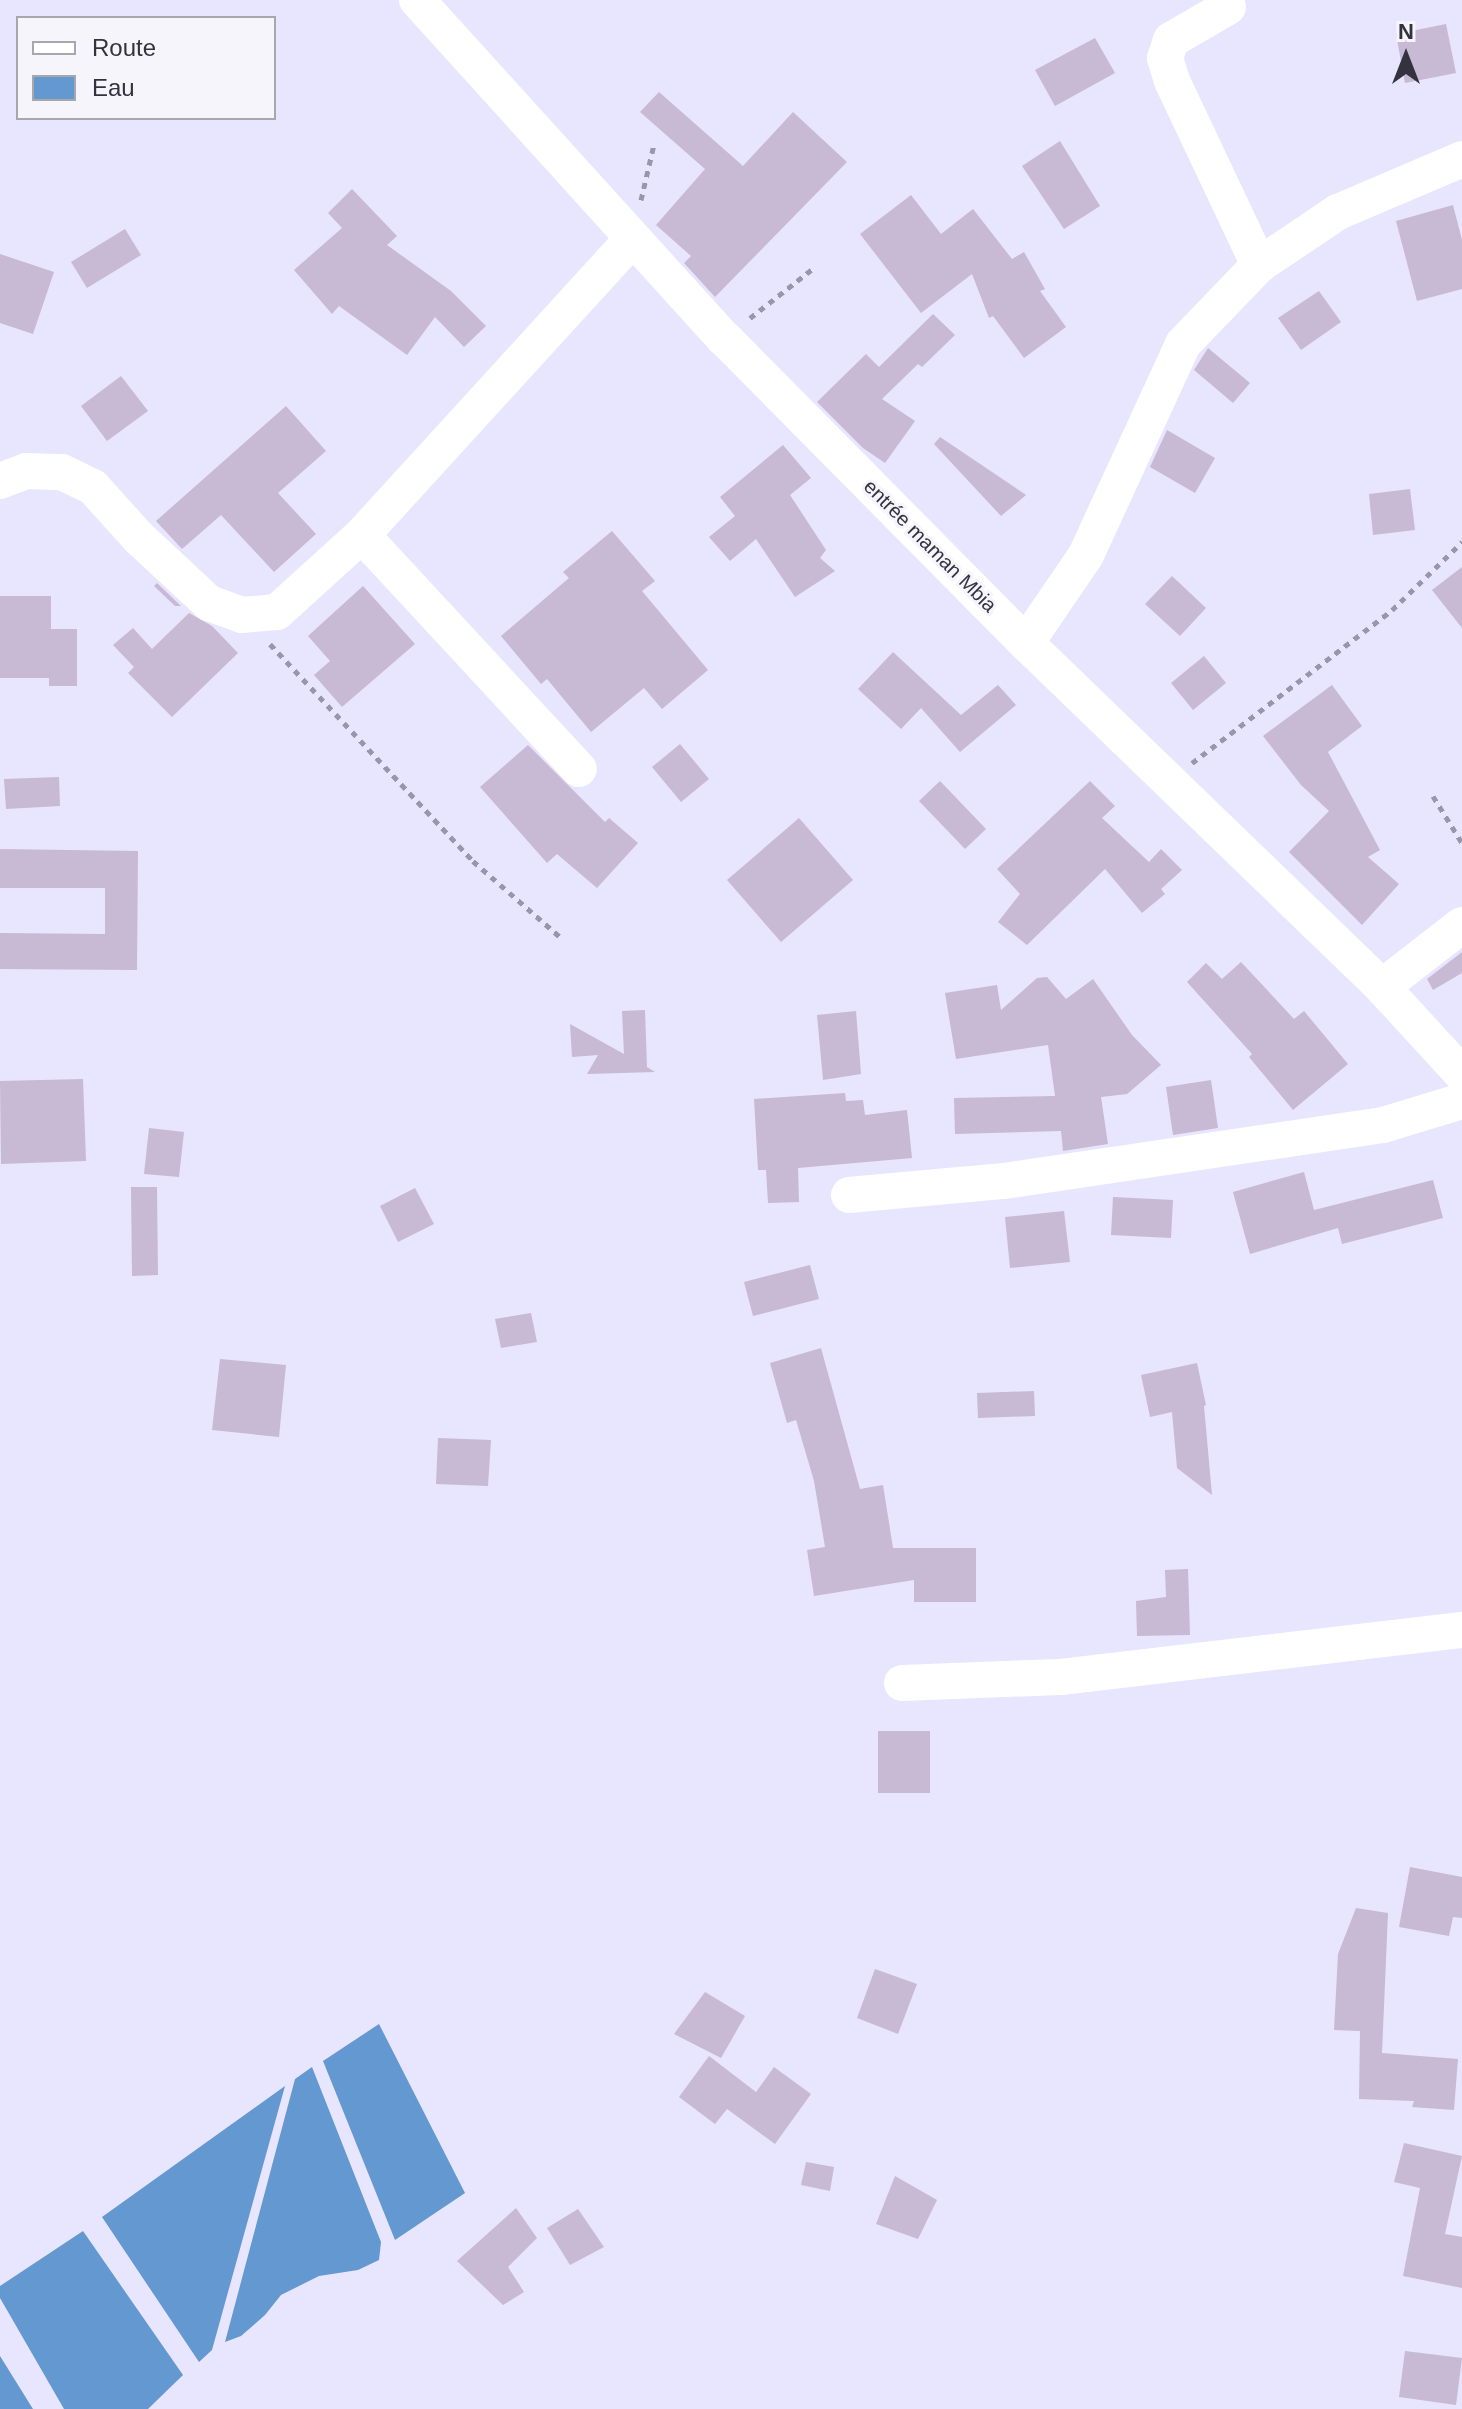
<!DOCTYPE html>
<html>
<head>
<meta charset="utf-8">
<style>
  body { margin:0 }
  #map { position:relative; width:1462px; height:2409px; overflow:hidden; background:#e8e5fe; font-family:Helvetica,sans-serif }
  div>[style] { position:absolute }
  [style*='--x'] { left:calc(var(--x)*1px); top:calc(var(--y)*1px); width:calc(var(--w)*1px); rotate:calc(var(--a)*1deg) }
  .water>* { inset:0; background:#6398d1 }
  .building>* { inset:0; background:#c8b9d5 }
  .path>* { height:5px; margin-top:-2.5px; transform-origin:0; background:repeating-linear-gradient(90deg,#9896aa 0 6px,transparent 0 12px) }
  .minor>* { height:36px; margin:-18px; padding:0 18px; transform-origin:18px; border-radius:18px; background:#fff }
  span { translate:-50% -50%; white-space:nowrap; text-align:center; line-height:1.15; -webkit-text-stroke:6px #f5f5fb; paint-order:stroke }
  .street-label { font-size:20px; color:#33323e }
  .legend { position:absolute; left:16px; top:16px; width:260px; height:104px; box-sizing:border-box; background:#f5f5fb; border:2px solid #a7a7af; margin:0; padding:10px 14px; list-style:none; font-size:24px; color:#33323e }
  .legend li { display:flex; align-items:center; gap:16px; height:40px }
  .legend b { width:40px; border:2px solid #a7a7af }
  .north { position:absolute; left:1366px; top:16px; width:80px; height:80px; -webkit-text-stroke:6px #f5f5fb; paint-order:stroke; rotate:0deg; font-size:22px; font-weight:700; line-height:32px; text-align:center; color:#33323e }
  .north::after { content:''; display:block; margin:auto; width:28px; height:36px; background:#33323e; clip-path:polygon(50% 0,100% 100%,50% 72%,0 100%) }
</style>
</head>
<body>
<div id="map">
  <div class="water">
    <i style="clip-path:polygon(379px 2024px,465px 2193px,395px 2240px,323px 2061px)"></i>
    <i style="clip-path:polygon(312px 2067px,381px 2242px,379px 2260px,358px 2270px,319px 2276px,281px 2295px,265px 2315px,241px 2336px,225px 2342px,295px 2079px)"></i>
    <i style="clip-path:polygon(285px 2086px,212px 2350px,199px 2362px,102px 2217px)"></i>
    <i style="clip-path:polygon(83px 2231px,183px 2375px,148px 2409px,64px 2409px,0 2298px,0 2286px)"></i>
    <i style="clip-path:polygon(0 2356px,33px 2409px,0 2409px)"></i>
  </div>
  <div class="building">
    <i style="clip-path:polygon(1446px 24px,1456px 73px,1405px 83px,1396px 34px)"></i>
    <i style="clip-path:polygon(1095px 38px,1115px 73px,1055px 106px,1035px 70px)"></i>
    <i style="clip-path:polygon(659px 92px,743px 166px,793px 112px,847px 162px,715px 297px,684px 263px,691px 256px,656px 225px,705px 169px,640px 112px)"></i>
    <i style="clip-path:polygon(1060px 141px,1100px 206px,1064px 229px,1022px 166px)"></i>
    <i style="clip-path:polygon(352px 189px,397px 236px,387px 245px,451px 291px,486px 326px,464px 347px,435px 317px,407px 355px,339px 306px,332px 314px,294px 270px,342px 228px,328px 213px)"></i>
    <i style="clip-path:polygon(911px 195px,941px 234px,973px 209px,1012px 259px,1024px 252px,1045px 289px,1040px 291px,1066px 327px,1024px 358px,993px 316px,989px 318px,972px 274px,921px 313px,860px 234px)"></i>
    <i style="clip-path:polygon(1453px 205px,1462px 240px,1462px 289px,1417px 301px,1396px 221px)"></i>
    <i style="clip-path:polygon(125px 229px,141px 255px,87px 288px,71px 262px)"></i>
    <i style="clip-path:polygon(0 254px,54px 272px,33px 334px,0 323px)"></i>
    <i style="clip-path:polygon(1319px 291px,1341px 322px,1301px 350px,1278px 318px)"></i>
    <i style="clip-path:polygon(933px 314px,955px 335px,922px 367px,918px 364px,882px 399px,915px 421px,885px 463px,863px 448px,817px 402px,866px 354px,879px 367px)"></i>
    <i style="clip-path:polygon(1208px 348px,1250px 383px,1233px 403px,1194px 370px)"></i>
    <i style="clip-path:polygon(121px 376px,148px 411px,107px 441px,81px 406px)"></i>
    <i style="clip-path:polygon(286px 406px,326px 451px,278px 493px,316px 534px,274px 572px,221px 515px,182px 549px,156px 521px)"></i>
    <i style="clip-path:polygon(1167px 430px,1215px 458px,1195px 493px,1150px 467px)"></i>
    <i style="clip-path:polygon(940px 437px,1026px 495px,1001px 516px,934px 444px)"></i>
    <i style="clip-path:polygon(783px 445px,811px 478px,790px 495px,826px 550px,820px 558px,835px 571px,795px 597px,756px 539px,730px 561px,709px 537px,735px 516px,720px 497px)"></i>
    <i style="clip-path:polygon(1410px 489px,1415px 530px,1373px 535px,1369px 494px)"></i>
    <i style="clip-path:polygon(612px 531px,655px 581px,642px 591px,708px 670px,662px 709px,644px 688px,591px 732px,547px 679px,541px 684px,501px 636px,569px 578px,563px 572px)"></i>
    <i style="clip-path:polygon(1462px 567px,1462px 628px,1432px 590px)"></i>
    <i style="clip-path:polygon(1172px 576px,1206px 608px,1180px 636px,1145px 604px)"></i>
    <i style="clip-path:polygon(157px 583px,181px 606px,175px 606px,154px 586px)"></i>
    <i style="clip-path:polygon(363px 586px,415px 644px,342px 707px,314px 675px,330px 661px,308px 636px)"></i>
    <i style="clip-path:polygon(0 596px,51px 596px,51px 629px,77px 629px,77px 686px,49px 686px,49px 678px,0 678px)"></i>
    <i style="clip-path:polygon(189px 613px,212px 626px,238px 653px,172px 717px,128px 673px,134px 667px,113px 645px,133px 628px,152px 649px)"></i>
    <i style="clip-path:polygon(893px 652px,961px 715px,998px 685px,1016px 705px,960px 752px,921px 708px,901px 729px,858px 689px)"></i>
    <i style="clip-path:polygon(1204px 656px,1226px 683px,1193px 710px,1171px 683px)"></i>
    <i style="clip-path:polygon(1332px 685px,1362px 726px,1328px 752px,1380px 850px,1368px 857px,1399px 884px,1362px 925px,1289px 852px,1329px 811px,1301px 785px,1263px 736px)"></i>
    <i style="clip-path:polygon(680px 744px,709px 779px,681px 802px,652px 767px)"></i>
    <i style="clip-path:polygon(528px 745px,605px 822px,609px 818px,638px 843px,597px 888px,557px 854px,547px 863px,480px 787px)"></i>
    <i style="clip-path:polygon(59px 777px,60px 806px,6px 809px,4px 779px)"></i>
    <i style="clip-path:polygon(940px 781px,986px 829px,965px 849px,919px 801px)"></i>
    <i style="clip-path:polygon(1090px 781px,1115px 806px,1102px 818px,1149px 862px,1161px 849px,1182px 870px,1161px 889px,1165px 894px,1142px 913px,1105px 869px,1027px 945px,998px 922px,1020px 894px,997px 869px)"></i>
    <i style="clip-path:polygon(799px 818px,853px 880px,781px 942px,727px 880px)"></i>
    <i style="clip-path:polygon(0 849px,138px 851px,137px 970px,0 969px,0 933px,105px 934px,105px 888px,0 888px)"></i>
    <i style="clip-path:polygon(1462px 952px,1462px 973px,1433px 990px,1427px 979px)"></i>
    <i style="clip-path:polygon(1241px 962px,1294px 1019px,1304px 1011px,1348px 1064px,1293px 1110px,1249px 1057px,1252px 1054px,1187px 982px,1206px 963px,1222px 979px)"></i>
    <i style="clip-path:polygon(1047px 977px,1066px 999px,1093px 979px,1132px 1035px,1161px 1065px,1127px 1094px,1101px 1097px,1108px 1144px,1063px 1151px,1061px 1131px,955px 1134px,954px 1098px,1055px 1096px,1048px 1045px,956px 1059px,945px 993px,997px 985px,1001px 1010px,1037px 978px)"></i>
    <i style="clip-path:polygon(645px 1010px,647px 1067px,655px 1072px,587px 1074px,598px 1055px,572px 1057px,570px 1024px,624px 1054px,622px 1011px)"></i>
    <i style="clip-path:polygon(856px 1011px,861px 1074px,823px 1080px,817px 1015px)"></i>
    <i style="clip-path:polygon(83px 1079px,86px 1161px,1px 1164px,0 1081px)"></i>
    <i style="clip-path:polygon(1211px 1080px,1218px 1128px,1173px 1135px,1166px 1087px)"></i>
    <i style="clip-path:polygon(845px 1093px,846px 1101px,863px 1100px,865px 1115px,907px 1110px,912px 1158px,798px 1168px,799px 1202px,768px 1203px,766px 1170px,758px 1170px,754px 1099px)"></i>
    <i style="clip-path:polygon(149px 1128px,184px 1132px,179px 1177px,144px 1174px)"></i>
    <i style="clip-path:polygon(1304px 1172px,1314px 1210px,1433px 1180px,1443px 1218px,1342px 1244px,1338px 1228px,1250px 1254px,1233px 1192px)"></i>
    <i style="clip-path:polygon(131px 1187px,157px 1187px,158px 1275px,132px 1276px)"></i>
    <i style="clip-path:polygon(415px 1188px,434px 1224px,398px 1242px,380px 1206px)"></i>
    <i style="clip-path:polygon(1113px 1197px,1173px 1200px,1171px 1238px,1111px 1235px)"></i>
    <i style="clip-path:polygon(1064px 1211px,1070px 1262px,1010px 1268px,1005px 1217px)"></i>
    <i style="clip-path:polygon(810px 1265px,819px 1299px,753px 1316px,744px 1282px)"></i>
    <i style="clip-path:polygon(531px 1313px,537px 1342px,501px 1348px,495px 1319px)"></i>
    <i style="clip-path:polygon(821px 1348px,860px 1489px,883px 1485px,893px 1548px,976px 1548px,976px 1602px,914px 1602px,914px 1580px,814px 1596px,807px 1550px,825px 1547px,814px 1481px,796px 1420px,787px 1423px,770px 1363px)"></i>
    <i style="clip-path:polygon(220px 1359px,286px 1365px,279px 1437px,212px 1430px)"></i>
    <i style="clip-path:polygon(1197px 1363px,1206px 1405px,1204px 1406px,1212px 1495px,1177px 1468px,1172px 1412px,1150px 1417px,1141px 1375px)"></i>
    <i style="clip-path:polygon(1034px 1391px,1035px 1416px,978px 1418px,977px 1393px)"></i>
    <i style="clip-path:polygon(438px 1438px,491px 1440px,488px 1486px,436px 1484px)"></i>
    <i style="clip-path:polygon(1188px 1569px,1190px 1635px,1137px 1636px,1136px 1601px,1166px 1597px,1165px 1570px)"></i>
    <i style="clip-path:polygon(878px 1731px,930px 1731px,930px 1793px,878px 1793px)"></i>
    <i style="clip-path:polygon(1410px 1867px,1462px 1877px,1462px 1918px,1453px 1917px,1449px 1936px,1399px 1927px)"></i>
    <i style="clip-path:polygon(1356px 1908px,1388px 1913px,1382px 2053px,1458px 2059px,1454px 2110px,1412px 2107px,1414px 2101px,1359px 2099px,1360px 2031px,1334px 2030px,1338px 1954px)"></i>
    <i style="clip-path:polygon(875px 1969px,917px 1984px,898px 2034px,857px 2018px)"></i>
    <i style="clip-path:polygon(705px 1992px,745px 2016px,721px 2058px,674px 2034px)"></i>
    <i style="clip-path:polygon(709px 2056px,756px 2092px,774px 2067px,811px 2094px,775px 2144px,727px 2109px,715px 2124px,679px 2097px)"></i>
    <i style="clip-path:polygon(1404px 2143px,1462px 2156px,1445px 2234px,1462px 2237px,1462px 2288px,1403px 2276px,1420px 2188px,1394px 2182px)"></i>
    <i style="clip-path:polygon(806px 2162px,834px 2167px,830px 2191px,801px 2185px)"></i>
    <i style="clip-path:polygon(895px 2176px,937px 2200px,918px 2239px,876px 2224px)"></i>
    <i style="clip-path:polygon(516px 2208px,537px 2238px,508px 2267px,524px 2292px,503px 2305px,457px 2261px)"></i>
    <i style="clip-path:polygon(578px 2209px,604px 2247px,570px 2265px,547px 2228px)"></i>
    <i style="clip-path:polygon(1405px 2351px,1462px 2358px,1456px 2405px,1399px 2397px)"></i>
  </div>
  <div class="path">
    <i style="--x:641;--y:200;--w:57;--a:-76.9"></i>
    <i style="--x:750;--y:318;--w:78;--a:-38.2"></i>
    <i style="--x:270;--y:644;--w:297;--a:46.9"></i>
    <i style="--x:473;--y:861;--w:116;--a:41.1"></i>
    <i style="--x:1192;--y:763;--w:252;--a:-37.4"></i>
    <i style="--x:1392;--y:610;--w:98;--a:-44.2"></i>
    <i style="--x:1433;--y:796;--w:55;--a:58.3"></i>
  </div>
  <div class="minor">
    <i style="--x:417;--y:0;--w:457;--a:47.8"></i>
    <i style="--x:724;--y:338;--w:429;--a:45.3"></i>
    <i style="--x:1026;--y:643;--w:495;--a:44"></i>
    <i style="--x:1382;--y:987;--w:118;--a:47.4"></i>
    <i style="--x:1228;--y:7;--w:66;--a:149.9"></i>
    <i style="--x:1171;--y:40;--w:19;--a:108"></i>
    <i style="--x:1165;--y:58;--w:24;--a:73"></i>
    <i style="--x:1172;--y:81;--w:204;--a:64.7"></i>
    <i style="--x:0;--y:481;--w:28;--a:-21"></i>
    <i style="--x:26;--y:471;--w:36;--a:2"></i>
    <i style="--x:62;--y:472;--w:34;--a:26"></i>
    <i style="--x:93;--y:487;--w:69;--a:48"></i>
    <i style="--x:139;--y:538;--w:96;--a:42.9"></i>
    <i style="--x:209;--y:603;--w:35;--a:20"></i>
    <i style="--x:242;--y:615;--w:35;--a:-5"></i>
    <i style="--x:277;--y:612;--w:115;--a:-42.2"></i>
    <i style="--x:362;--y:535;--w:401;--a:-47.6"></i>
    <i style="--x:362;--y:535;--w:319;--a:47.2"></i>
    <i style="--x:1026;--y:643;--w:107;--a:-55.7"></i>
    <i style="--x:1086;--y:555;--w:232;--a:-65.3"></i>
    <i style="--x:1183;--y:344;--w:110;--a:-46.1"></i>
    <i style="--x:1259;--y:265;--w:95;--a:-33.9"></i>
    <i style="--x:1338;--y:212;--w:135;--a:-23.1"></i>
    <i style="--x:1382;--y:987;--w:101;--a:-37.8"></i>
    <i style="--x:849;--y:1195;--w:156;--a:-5.2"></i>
    <i style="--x:1004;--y:1181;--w:383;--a:-8.4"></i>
    <i style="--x:1383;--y:1125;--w:83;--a:-16.9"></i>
    <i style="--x:902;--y:1683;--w:159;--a:-2.2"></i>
    <i style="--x:1061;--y:1677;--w:404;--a:-6.7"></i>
  </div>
  <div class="street-label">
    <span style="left:930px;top:546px;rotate:45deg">entrée maman Mbia</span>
  </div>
  <ul class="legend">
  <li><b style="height:10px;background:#fff"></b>Route</li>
  <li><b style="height:22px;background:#6398d1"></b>Eau</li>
  </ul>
  <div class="north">N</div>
</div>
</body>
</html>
